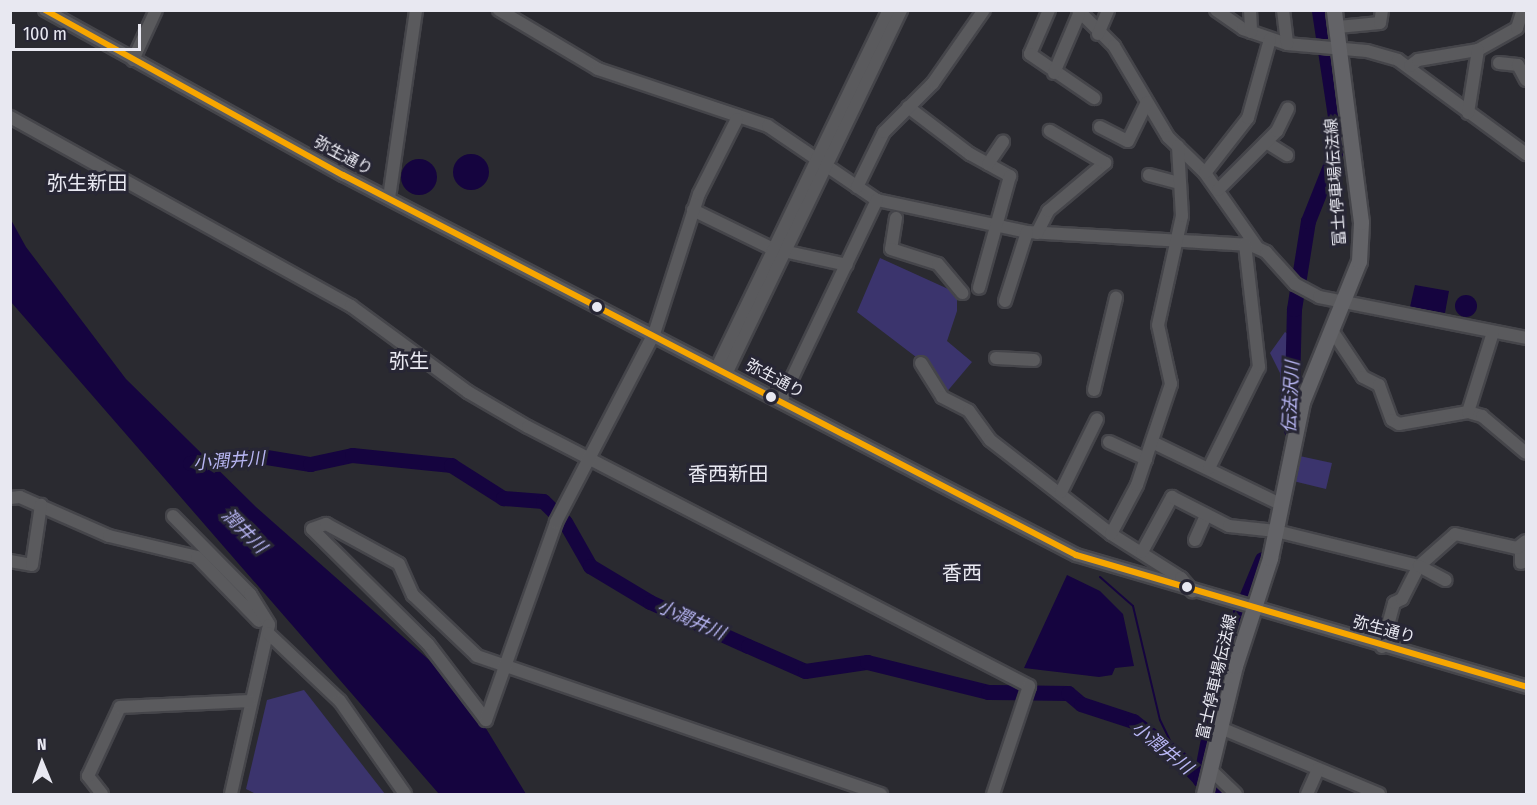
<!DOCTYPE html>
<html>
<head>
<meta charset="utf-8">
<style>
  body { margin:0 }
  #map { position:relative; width:1537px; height:805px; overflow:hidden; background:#2a2a30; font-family:"Fira Sans Condensed","Noto Sans JP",sans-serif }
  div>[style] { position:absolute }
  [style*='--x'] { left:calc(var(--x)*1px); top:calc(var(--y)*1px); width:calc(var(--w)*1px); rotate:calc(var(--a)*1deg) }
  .green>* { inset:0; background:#3b346d }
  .water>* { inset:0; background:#15043f }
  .round { border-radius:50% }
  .stream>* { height:2px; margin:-1px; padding:0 1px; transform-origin:1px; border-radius:1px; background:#15043f }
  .river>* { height:15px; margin:-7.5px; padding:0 7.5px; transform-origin:7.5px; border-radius:7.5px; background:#15043f }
  .roads { filter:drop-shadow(2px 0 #45454a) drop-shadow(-2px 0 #45454a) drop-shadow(0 2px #45454a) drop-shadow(0 -2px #45454a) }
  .minor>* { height:12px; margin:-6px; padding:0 6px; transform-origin:6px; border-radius:6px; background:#5a5a5d }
  .major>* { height:15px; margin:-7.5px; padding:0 7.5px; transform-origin:7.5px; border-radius:7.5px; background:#636367 }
  .bus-1>* { height:6px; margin:-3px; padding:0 3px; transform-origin:3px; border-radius:3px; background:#f7a600 }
  .dots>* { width:16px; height:16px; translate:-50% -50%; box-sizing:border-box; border:3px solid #272634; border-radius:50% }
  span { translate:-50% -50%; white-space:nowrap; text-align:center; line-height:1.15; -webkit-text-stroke:6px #272634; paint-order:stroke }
  .street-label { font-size:16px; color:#e8e8f1 }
  .water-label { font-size:18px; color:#b8b6f4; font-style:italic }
  .quarter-label { font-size:20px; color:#e8e8f1 }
  .frame { position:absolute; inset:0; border:12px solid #e8e8f1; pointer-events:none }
  .north { position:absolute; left:12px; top:733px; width:60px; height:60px; -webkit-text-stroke:4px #272634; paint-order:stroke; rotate:359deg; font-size:16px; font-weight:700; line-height:24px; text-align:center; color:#e8e8f1 }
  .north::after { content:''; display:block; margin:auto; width:21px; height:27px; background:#e8e8f1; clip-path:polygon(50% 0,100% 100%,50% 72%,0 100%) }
  .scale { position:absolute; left:12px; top:24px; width:129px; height:27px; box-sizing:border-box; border:3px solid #e8e8f1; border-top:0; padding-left:8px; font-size:18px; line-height:21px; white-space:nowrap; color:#e8e8f1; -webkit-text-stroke:4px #272634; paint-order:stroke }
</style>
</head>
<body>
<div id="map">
  <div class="green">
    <i style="clip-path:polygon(880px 258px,957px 293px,957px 311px,947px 341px,972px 362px,945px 394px,916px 357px,857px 312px)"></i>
    <i style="clip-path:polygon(1285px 332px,1296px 340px,1300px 377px,1293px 400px,1281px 396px,1280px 373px,1270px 353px)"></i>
    <i style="clip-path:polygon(1295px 455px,1332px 463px,1326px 489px,1289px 480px)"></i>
    <i style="clip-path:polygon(304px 690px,385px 794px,256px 794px,246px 789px,267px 700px)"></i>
  </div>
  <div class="water">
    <i class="round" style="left:453px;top:154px;width:36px;height:36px"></i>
    <i class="round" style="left:401px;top:159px;width:36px;height:36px"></i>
    <i style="clip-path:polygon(10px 218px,26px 247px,126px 379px,256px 507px,462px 689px,526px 794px,439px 794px,11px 302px)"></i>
    <i style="clip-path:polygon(1415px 285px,1449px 291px,1445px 313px,1410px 307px)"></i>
    <i class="round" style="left:1455px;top:295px;width:22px;height:22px"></i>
    <i style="clip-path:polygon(1067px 575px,1100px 591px,1123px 614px,1134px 666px,1115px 668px,1112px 675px,1099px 677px,1024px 668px)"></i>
  </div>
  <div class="stream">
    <i style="--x:1100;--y:577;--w:44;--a:41.3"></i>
    <i style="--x:1133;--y:606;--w:117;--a:76.7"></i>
    <i style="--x:1160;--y:720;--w:39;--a:64"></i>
  </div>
  <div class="river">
    <i style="--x:1291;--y:430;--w:121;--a:-88.6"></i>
    <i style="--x:1294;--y:309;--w:89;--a:-81"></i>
    <i style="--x:1308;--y:221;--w:84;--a:-68.3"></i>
    <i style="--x:1339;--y:143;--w:134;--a:-98.6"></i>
    <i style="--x:190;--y:463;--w:70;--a:-5.7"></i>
    <i style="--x:260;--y:456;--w:51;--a:9.1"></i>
    <i style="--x:310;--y:464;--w:43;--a:-12.1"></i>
    <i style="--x:352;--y:455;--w:100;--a:5.8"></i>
    <i style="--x:451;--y:465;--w:62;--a:32.4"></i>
    <i style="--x:503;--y:498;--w:40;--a:4.3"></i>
    <i style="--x:543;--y:501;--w:30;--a:44"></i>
    <i style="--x:565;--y:522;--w:51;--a:60.4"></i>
    <i style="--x:590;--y:566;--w:70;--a:31"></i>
    <i style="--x:650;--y:602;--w:107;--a:24.2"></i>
    <i style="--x:748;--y:646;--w:62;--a:23.7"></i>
    <i style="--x:805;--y:671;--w:63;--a:-8.3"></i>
    <i style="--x:867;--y:662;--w:125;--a:13.9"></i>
    <i style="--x:988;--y:692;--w:80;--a:0.7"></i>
    <i style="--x:1068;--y:693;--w:17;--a:40"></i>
    <i style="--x:1081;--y:704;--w:55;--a:18.1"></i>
    <i style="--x:1133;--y:721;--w:56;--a:37.7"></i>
    <i style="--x:1177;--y:755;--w:54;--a:46.5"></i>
    <i style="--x:1200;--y:780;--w:136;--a:-79"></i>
    <i style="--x:1226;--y:646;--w:94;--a:-67.5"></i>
  </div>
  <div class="roads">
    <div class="minor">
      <i style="--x:45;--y:10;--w:341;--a:29"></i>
      <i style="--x:343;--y:175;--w:826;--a:27.4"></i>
      <i style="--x:1076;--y:555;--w:469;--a:16.3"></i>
      <i style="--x:499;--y:10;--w:115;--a:30.8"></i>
      <i style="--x:598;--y:69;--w:179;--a:18.5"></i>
      <i style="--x:768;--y:126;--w:132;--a:34.2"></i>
      <i style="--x:877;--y:200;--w:153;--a:12"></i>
      <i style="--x:1027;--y:232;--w:224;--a:3.3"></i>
      <i style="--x:1251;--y:245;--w:17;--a:25"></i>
      <i style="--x:1266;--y:252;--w:43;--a:47.8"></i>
      <i style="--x:1295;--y:284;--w:27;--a:28"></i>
      <i style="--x:1319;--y:297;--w:211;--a:11.2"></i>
      <i style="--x:1049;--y:10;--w:48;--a:113.4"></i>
      <i style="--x:1030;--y:54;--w:78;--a:34.5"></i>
      <i style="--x:1078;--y:10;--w:51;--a:45"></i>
      <i style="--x:1114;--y:46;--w:106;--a:59.3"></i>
      <i style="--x:1168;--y:137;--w:52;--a:44.2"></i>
      <i style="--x:1205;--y:173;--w:90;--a:54.9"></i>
      <i style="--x:1216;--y:10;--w:33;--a:35"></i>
      <i style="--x:1243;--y:29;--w:46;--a:18.8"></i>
      <i style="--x:1287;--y:44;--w:80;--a:5"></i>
      <i style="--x:1367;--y:51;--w:32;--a:16"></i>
      <i style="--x:1398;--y:60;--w:159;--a:36.3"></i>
      <i style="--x:1250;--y:10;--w:22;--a:87"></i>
      <i style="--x:1283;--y:10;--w:34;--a:83"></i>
      <i style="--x:1338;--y:27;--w:42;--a:-5.4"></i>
      <i style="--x:1380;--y:23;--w:13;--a:-81"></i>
      <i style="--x:1098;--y:34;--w:26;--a:-67"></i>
      <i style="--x:133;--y:60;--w:55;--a:-65.3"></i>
      <i style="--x:1499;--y:63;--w:19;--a:6"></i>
      <i style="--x:1518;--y:65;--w:17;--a:62"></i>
      <i style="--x:1410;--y:66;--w:10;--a:-37"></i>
      <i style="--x:1418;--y:60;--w:61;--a:-9.5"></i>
      <i style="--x:1478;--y:50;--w:45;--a:-29.4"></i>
      <i style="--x:1517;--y:28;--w:19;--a:-72"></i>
      <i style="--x:1054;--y:73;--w:64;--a:-67"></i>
      <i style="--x:908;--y:107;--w:78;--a:37.2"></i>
      <i style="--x:970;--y:154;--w:46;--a:28.8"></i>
      <i style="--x:1010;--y:176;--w:116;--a:105.5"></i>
      <i style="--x:1468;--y:113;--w:64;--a:-81"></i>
      <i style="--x:10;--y:117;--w:390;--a:29"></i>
      <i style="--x:351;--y:306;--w:145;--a:36.3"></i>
      <i style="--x:468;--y:392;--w:69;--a:30.3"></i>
      <i style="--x:528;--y:427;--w:564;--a:27.34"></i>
      <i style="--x:1029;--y:686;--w:114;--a:108.4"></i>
      <i style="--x:1100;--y:127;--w:31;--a:27"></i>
      <i style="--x:1128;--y:141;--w:43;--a:-64"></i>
      <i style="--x:1266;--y:142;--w:25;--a:32"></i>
      <i style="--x:988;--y:164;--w:27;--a:-56"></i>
      <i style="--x:1205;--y:173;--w:70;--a:-52"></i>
      <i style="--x:1248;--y:118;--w:82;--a:-74.4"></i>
      <i style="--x:1149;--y:175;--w:31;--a:15"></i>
      <i style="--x:857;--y:187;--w:61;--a:-63.9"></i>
      <i style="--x:884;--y:132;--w:69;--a:-45"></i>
      <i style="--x:933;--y:83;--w:89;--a:-55.1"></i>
      <i style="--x:1218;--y:190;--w:83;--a:-45"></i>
      <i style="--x:1277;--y:131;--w:25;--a:-64"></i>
      <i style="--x:389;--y:198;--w:190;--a:-81.8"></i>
      <i style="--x:693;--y:210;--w:89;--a:26"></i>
      <i style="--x:896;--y:218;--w:31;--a:99"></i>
      <i style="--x:891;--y:249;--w:49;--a:17.7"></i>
      <i style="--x:938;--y:264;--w:38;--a:50"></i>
      <i style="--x:1037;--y:233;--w:25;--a:-63"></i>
      <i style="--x:1048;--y:211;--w:75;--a:-40.1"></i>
      <i style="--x:1105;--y:163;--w:64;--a:-149.8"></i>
      <i style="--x:788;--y:252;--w:60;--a:12.4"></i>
      <i style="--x:1005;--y:301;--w:72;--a:-72.3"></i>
      <i style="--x:1333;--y:332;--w:54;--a:56.3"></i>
      <i style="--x:1363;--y:377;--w:18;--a:27"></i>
      <i style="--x:1379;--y:385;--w:37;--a:70"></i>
      <i style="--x:1392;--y:420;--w:8;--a:30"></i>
      <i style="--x:1399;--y:424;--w:70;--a:-9.9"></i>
      <i style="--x:1468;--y:412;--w:15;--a:16"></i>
      <i style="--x:1482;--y:416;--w:57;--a:40.1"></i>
      <i style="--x:996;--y:358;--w:38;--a:3"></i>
      <i style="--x:921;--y:363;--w:40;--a:58"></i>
      <i style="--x:942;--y:397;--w:30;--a:27"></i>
      <i style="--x:969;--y:411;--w:36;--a:54"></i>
      <i style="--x:990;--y:440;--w:153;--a:37.8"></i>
      <i style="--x:1111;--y:534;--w:83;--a:32.2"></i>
      <i style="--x:1181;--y:578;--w:18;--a:49"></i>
      <i style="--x:717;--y:367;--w:396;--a:-64.3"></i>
      <i style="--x:727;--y:372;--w:402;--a:-64.3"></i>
      <i style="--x:1094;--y:390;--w:95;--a:-76.6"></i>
      <i style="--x:781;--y:401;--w:223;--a:-64.5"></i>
      <i style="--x:1468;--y:412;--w:84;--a:-72.6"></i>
      <i style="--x:1109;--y:442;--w:41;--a:24.7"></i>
      <i style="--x:1152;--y:442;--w:142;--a:25.8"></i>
      <i style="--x:1209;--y:468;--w:113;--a:-63.7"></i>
      <i style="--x:1259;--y:367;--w:124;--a:-96.5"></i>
      <i style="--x:1061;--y:492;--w:81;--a:-63.7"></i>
      <i style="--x:10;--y:498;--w:10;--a:-6"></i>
      <i style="--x:20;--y:497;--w:97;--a:23.7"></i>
      <i style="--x:109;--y:536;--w:90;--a:13.4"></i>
      <i style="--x:197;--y:557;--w:89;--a:45.9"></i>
      <i style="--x:173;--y:516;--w:110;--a:45.4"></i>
      <i style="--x:250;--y:594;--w:36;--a:58"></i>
      <i style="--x:269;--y:625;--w:173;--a:102.7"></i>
      <i style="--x:1111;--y:534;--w:55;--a:-62"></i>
      <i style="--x:1137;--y:485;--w:107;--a:-71.4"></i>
      <i style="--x:1171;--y:384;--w:60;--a:-102.4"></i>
      <i style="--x:1158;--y:325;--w:112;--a:-77.6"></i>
      <i style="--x:1182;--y:216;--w:70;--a:-93.3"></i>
      <i style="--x:1195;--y:540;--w:27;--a:-66"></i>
      <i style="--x:1521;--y:547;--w:16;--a:90"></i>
      <i style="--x:1142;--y:552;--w:63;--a:-61.4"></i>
      <i style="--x:1172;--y:497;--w:64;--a:27"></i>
      <i style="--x:1229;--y:526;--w:47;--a:6.1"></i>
      <i style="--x:1276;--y:531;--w:147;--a:13.8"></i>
      <i style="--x:1419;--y:566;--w:48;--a:-41.6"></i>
      <i style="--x:1455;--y:534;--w:64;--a:12.7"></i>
      <i style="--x:1517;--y:548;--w:11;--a:-38"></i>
      <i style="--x:10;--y:561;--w:22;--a:10"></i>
      <i style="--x:32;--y:565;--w:61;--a:-81.5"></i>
      <i style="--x:268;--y:633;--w:99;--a:43.4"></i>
      <i style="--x:340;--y:701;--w:113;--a:55"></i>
      <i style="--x:1382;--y:647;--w:46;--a:-74.7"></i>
      <i style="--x:1394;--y:603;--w:9;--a:-27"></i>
      <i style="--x:1402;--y:599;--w:37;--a:-63"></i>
      <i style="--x:1419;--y:566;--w:30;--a:28"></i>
      <i style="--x:486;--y:720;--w:96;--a:-127.3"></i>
      <i style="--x:428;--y:644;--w:163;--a:-135.2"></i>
      <i style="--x:312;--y:529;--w:15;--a:-20"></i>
      <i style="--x:326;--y:524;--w:83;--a:28.7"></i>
      <i style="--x:399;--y:564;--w:34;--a:66"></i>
      <i style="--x:413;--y:595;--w:88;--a:43.6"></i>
      <i style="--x:477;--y:656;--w:427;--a:18.9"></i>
      <i style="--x:486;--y:720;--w:210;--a:-70.5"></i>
      <i style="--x:556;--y:522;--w:212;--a:-62.5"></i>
      <i style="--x:654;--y:334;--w:147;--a:-72.2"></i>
      <i style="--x:699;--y:194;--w:84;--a:-63.1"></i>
      <i style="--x:1223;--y:729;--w:169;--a:22.6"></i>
      <i style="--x:1213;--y:772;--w:32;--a:44"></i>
      <i style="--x:102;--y:794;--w:23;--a:-128"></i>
      <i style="--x:88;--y:776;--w:76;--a:-65.1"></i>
      <i style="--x:120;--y:707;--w:130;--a:-2.6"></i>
      <i style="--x:1307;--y:794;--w:27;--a:-66"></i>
    </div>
    <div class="major">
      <i style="--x:1204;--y:794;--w:132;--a:-76.4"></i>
      <i style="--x:1235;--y:666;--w:114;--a:-72"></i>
      <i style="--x:1270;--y:558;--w:159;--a:-78.4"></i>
      <i style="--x:1302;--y:402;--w:152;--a:-68"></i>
      <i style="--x:1359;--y:261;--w:39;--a:-87"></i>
      <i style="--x:1361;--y:222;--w:214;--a:-97.3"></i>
    </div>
  </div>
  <div class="bus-1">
    <i style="--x:45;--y:10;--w:341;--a:29"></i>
    <i style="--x:343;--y:175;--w:826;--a:27.4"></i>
    <i style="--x:1076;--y:555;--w:469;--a:16.3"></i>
  </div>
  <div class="dots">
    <i style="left:597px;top:307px;background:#e8e8f1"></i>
    <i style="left:771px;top:397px;background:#e8e8f1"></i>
    <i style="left:1187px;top:587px;background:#e8e8f1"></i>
  </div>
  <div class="street-label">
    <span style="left:343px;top:156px;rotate:28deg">弥生通り</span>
    <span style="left:1336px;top:182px;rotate:-94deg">富士停車場伝法線</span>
    <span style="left:775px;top:379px;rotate:28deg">弥生通り</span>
    <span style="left:1384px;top:630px;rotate:15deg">弥生通り</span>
    <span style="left:1217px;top:677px;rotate:-77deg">富士停車場伝法線</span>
  </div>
  <div class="water-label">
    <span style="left:1291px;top:397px;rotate:-87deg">伝法沢川</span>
    <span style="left:229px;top:461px;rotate:-4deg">小潤井川</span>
    <span style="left:244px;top:531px;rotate:45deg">潤井川</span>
    <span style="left:691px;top:620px;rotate:24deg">小潤井川</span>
    <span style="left:1162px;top:748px;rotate:39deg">小潤井川</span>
  </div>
  <div class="quarter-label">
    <span style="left:87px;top:183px">弥生新田</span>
    <span style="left:409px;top:361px">弥生</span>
    <span style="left:728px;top:474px">香西新田</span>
    <span style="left:962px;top:573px">香西</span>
  </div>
  <div class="frame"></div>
  <div class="north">N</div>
  <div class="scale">100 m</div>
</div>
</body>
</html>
